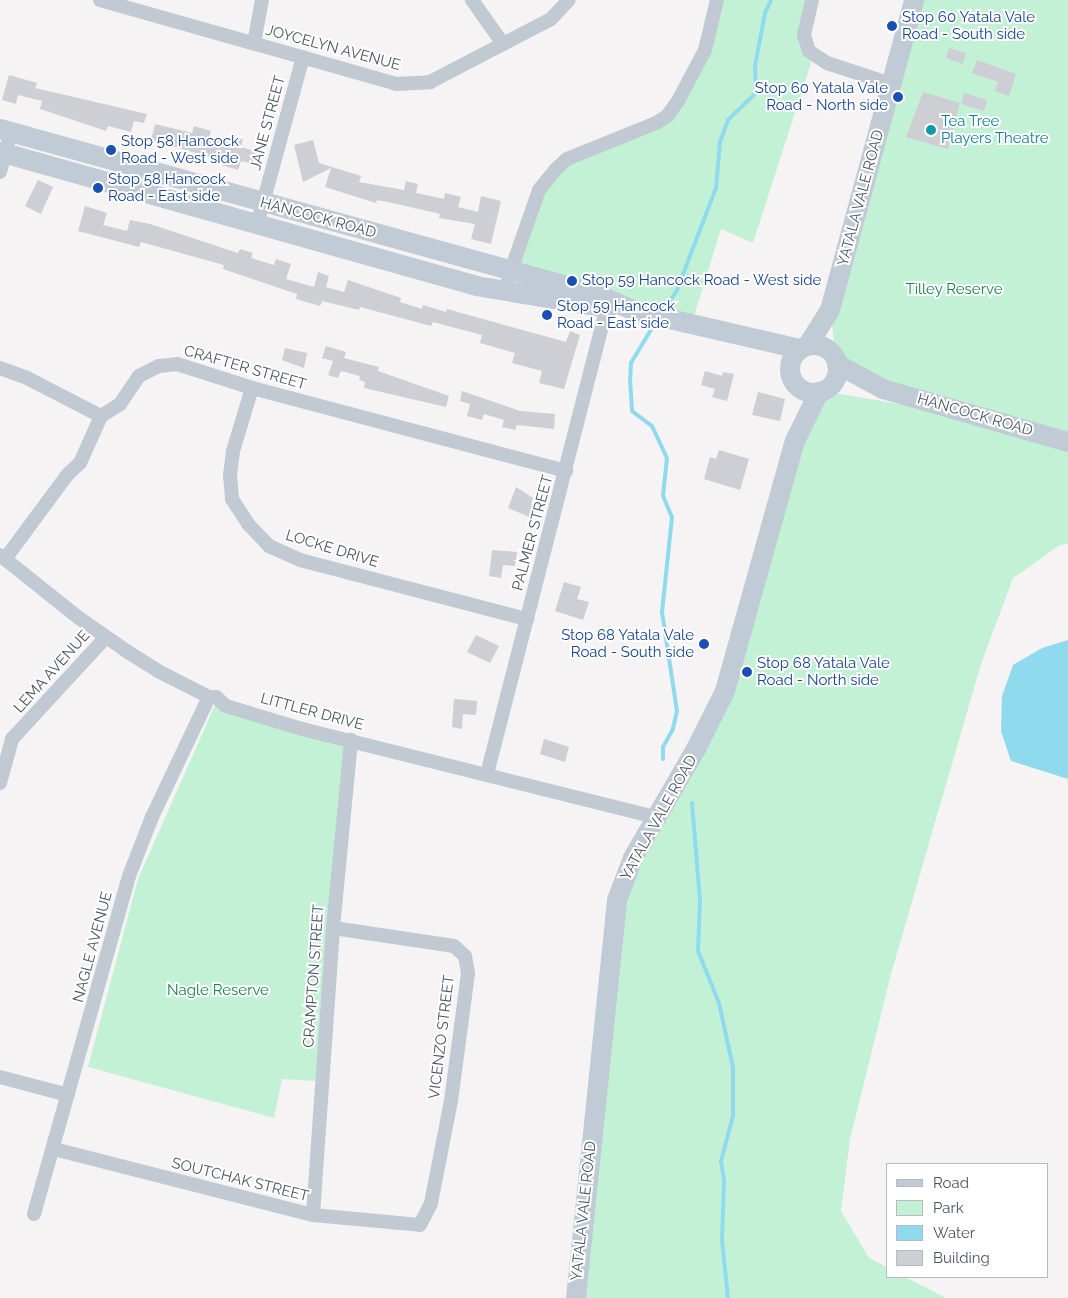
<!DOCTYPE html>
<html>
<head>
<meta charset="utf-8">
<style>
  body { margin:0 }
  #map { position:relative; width:1068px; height:1298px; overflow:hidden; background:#f5f3f3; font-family:Raleway,sans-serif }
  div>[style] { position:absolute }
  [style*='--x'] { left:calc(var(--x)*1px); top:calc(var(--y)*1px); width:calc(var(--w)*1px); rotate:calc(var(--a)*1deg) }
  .green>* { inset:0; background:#c3f1d5 }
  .water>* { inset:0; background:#90daee }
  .stream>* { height:4px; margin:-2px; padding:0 2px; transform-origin:2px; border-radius:2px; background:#90daee }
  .building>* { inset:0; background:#cdcfd5 }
  .street>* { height:14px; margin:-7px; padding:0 7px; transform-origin:7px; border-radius:7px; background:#c1cad2 }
  .secondary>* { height:20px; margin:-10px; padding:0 10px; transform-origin:10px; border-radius:10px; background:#c1cbd6 }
  .secondary>.ring { margin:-10px; padding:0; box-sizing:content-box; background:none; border:20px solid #c1cbd6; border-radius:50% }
  .dots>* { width:14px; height:14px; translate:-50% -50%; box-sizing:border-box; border:2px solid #fff; border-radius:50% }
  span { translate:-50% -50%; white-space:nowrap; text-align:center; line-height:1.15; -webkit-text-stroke:4px #fff; paint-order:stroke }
  .transit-label { font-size:15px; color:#164399 }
  .left { translate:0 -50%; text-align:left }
  .right { translate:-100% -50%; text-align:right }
  .street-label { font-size:15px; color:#4a5661 }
  .culture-label { font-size:15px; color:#0d838f }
  .park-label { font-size:15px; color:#17864f }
  .legend { position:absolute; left:886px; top:1163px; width:162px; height:115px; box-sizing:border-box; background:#fff; border:1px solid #b7bbc0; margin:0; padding:6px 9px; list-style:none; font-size:15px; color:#4a5661 }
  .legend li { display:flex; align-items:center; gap:10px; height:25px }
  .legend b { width:25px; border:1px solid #b7bbc0 }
</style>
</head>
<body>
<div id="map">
  <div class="green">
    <i style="clip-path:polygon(715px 0,812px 0,805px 26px,811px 63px,753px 243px,721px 229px,694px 316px,510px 271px,555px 170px,656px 123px,684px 91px)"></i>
    <i style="clip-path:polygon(914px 0,1068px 0,1068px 544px,1060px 545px,1013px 578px,981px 664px,891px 974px,850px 1139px,841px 1211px,869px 1258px,887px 1267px,887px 1277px,905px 1277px,946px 1298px,575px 1298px,623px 880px,711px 722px,796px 426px,823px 391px,992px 420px,837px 364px,830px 310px)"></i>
    <i style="clip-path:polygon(215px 705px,344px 747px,316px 1081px,282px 1079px,274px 1118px,88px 1067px,138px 879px)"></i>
  </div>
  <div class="water">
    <i style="clip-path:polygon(1068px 640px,1068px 779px,1011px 761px,1001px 731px,1002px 696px,1013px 665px,1042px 648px)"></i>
  </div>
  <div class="stream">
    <i style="--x:663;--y:311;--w:25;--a:-56"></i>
    <i style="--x:677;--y:290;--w:109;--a:-69.1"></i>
    <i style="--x:716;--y:188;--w:46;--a:-85"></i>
    <i style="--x:720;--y:142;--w:23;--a:-70"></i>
    <i style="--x:728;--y:120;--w:39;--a:-44"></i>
    <i style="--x:756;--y:93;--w:27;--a:-92"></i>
    <i style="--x:755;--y:66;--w:54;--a:-79.3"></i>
    <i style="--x:765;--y:13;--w:14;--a:-65"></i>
    <i style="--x:655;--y:323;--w:47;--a:121"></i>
    <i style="--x:631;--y:363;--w:17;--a:93"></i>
    <i style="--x:630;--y:380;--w:31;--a:86"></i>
    <i style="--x:632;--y:411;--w:25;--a:37"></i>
    <i style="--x:652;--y:426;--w:35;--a:65"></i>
    <i style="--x:667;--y:458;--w:38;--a:96"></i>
    <i style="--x:663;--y:496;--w:23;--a:67"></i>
    <i style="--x:672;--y:517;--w:96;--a:96"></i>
    <i style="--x:662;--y:612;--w:100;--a:81.4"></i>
    <i style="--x:677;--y:711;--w:18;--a:103"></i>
    <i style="--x:673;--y:729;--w:21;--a:119"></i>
    <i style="--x:663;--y:747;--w:12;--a:90"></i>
    <i style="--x:692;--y:803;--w:98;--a:85.3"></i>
    <i style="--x:700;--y:901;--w:50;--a:92.3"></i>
    <i style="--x:698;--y:951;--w:56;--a:68"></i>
    <i style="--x:719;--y:1003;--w:66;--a:77.7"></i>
    <i style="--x:733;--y:1067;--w:49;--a:90"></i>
    <i style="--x:733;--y:1116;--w:47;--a:104.9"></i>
    <i style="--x:721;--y:1161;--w:20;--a:81"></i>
    <i style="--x:724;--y:1181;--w:59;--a:91.9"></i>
    <i style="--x:722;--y:1240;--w:58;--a:84.1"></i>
  </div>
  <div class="building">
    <i style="clip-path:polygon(949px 48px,966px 53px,963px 64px,946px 58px)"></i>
    <i style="clip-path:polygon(977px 60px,1016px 74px,1009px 96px,995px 91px,998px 82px,972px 73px)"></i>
    <i style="clip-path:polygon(9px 75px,37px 83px,35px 88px,147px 114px,144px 123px,134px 121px,131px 132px,108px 126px,106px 131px,40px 109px,42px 101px,18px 95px,16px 104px,2px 100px)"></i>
    <i style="clip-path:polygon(923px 92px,960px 103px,948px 149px,906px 137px)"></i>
    <i style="clip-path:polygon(964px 93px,987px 100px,984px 111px,961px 104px)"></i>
    <i style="clip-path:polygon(155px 124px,192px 133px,194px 126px,211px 131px,209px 137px,228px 142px,230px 136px,243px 139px,241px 147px,262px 153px,258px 165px,241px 161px,238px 170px,222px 165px,223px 161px,151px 140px)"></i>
    <i style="clip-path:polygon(313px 140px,319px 163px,361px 176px,359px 182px,404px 190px,406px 181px,418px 184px,416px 193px,444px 199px,445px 193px,461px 197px,458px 207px,478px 212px,481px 196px,501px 201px,491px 244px,471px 239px,475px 224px,439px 218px,440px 214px,393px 203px,377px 200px,376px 203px,325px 187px,331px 168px,303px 182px,294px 145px)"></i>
    <i style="clip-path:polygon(38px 180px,53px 187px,41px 214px,25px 206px)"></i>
    <i style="clip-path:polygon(85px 206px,107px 213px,103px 225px,127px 231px,130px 220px,150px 224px,238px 253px,240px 249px,253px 253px,251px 258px,274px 265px,276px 259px,291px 264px,286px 279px,314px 287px,318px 272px,329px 276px,326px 287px,344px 292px,348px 280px,401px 298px,400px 302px,422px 309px,423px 305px,446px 312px,447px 309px,566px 342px,570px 331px,580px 335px,564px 389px,539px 383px,542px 371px,512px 363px,515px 353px,480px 343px,482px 335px,433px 322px,431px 326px,360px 307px,359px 310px,322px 301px,320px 306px,296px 299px,297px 294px,223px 269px,224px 265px,141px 242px,139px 247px,78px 231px)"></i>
    <i style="clip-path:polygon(326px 346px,346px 352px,344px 358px,379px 367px,378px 371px,449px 396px,446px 407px,364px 388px,365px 382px,359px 380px,360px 376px,341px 371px,338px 378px,328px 375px,333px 361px,322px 358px)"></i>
    <i style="clip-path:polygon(285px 348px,307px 353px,304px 368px,282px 360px)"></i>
    <i style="clip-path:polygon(705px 371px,722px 376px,723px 372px,734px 374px,727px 401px,712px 397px,715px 389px,701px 385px)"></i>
    <i style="clip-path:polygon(462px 391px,520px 411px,555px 414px,554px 429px,517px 425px,515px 430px,502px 427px,504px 420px,484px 414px,482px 420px,467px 416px,470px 404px,460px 401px)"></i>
    <i style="clip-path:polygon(758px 392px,785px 399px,780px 421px,752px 415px)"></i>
    <i style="clip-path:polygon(719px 450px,749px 459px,740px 490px,704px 479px,710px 457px,716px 459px)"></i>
    <i style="clip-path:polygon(516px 487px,533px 498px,531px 504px,536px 506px,532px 518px,508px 508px)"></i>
    <i style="clip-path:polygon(492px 550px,517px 552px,515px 566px,503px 565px,501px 578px,489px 576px)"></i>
    <i style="clip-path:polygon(564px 582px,581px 587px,577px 599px,589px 602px,583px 620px,555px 611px)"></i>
    <i style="clip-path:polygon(476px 635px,499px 646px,490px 663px,467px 652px)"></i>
    <i style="clip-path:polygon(454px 699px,477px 701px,476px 715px,463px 714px,462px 729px,452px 727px)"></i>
    <i style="clip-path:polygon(544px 739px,569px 747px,565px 762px,540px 754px)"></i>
  </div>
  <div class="street">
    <i style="--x:100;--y:0;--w:308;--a:15.8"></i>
    <i style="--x:396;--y:84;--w:34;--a:-3"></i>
    <i style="--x:430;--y:82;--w:136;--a:-27.5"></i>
    <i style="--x:551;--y:19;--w:26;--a:-47"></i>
    <i style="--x:472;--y:0;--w:54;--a:54.8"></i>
    <i style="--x:812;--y:0;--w:36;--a:103"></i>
    <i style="--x:804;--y:35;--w:17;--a:73"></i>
    <i style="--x:809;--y:51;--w:22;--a:34"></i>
    <i style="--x:827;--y:63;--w:67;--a:18.2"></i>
    <i style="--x:254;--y:43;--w:44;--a:-79.5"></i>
    <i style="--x:0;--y:172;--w:41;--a:-74.6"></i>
    <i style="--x:257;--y:225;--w:174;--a:-74.7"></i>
    <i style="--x:508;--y:279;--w:94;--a:-70.8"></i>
    <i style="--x:539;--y:190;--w:26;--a:-51"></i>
    <i style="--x:555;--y:170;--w:16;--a:-43"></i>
    <i style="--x:567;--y:159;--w:96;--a:-22"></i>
    <i style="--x:656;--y:123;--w:13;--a:-32"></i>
    <i style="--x:667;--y:116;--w:19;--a:-54"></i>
    <i style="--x:678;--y:101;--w:58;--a:-62.1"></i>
    <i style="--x:705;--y:50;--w:51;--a:-76.5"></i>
    <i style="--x:0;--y:368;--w:29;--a:20"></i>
    <i style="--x:27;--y:378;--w:83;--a:27.2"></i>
    <i style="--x:252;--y:388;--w:66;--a:106.8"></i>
    <i style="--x:233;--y:451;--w:24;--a:97"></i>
    <i style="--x:230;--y:475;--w:24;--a:85"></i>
    <i style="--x:232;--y:499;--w:30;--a:57"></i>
    <i style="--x:248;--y:524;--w:30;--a:46"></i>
    <i style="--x:269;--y:546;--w:34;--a:24"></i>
    <i style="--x:300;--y:560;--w:235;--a:14.6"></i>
    <i style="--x:101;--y:416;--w:22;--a:-32"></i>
    <i style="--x:120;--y:404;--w:34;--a:-56"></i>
    <i style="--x:139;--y:376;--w:22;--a:-27"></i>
    <i style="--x:159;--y:366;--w:18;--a:-6"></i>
    <i style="--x:177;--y:364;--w:79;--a:17.7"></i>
    <i style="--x:252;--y:388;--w:325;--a:14.8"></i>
    <i style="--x:0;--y:555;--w:101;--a:38.6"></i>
    <i style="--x:79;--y:618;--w:60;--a:34.8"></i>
    <i style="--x:128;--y:652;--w:36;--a:32"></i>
    <i style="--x:158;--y:671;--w:57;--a:27"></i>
    <i style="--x:209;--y:697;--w:7;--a:0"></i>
    <i style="--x:216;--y:697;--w:13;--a:42"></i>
    <i style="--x:226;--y:706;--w:79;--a:16.8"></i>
    <i style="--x:302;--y:729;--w:365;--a:14"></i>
    <i style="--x:5;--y:559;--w:106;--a:-53.5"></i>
    <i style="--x:68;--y:474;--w:16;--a:-43"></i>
    <i style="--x:80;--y:463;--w:51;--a:-65.9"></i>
    <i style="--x:487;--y:774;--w:489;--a:-75.6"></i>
    <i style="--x:0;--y:783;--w:46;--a:-74.7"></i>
    <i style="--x:12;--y:739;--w:139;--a:-47.3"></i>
    <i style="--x:0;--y:1077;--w:70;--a:14.8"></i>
    <i style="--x:54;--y:1149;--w:267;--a:14.3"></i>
    <i style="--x:313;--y:1215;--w:107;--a:5.3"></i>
    <i style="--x:420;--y:1225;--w:25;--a:-63"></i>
    <i style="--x:431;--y:1203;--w:104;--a:-78.9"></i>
    <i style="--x:451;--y:1101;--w:129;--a:-82.4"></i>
    <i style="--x:468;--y:973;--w:17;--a:-100"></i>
    <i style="--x:465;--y:956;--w:15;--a:-138"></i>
    <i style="--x:454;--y:946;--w:122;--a:-171.5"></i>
    <i style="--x:34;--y:1214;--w:351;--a:-74.3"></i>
    <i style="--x:129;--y:876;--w:63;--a:-68.7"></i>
    <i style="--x:152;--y:817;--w:133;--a:-64.6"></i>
    <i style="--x:313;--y:1215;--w:288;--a:-86"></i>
    <i style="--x:333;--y:928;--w:189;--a:-84.5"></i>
  </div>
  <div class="secondary">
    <i style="--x:0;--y:129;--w:618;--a:15.47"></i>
    <i style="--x:596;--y:294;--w:43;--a:23.6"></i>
    <i style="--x:635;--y:311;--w:169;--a:13"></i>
    <i style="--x:0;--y:152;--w:495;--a:15.7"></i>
    <i style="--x:476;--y:286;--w:134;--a:9.5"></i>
    <i class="ring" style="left:790px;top:345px;width:28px;height:28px"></i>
    <i style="--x:808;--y:345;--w:41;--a:-57.8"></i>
    <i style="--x:830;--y:310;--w:321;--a:-74.8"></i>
    <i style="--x:837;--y:364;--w:52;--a:28.5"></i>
    <i style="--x:883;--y:389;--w:192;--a:16"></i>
    <i style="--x:576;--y:1298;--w:400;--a:-84.1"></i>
    <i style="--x:617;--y:900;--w:45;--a:-69.1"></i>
    <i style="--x:633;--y:858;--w:126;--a:-60"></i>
    <i style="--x:696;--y:749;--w:65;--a:-63.4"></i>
    <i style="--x:725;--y:691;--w:260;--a:-74.4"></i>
    <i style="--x:795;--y:441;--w:55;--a:-63.9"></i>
  </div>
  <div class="dots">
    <i style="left:892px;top:26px;background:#1a4fb4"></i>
    <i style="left:898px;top:97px;background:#1a4fb4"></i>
    <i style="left:931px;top:130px;background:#0f9aa8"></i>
    <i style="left:111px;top:150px;background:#1a4fb4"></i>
    <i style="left:98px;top:188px;background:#1a4fb4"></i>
    <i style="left:572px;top:281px;background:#1a4fb4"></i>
    <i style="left:547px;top:315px;background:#1a4fb4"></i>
    <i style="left:704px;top:644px;background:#1a4fb4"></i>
    <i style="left:747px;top:672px;background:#1a4fb4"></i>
  </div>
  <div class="transit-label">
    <span class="left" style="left:902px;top:26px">Stop 60 Yatala Vale<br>Road - South side</span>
    <span class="right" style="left:888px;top:97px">Stop 60 Yatala Vale<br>Road - North side</span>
    <span class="left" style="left:121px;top:150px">Stop 58 Hancock<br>Road - West side</span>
    <span class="left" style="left:108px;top:188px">Stop 58 Hancock<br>Road - East side</span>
    <span class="left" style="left:582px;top:281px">Stop 59 Hancock Road - West side</span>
    <span class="left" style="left:557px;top:315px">Stop 59 Hancock<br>Road - East side</span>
    <span class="right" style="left:694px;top:644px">Stop 68 Yatala Vale<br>Road - South side</span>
    <span class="left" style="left:757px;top:672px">Stop 68 Yatala Vale<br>Road - North side</span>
  </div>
  <div class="street-label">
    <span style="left:333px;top:48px;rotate:15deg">JOYCELYN AVENUE</span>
    <span style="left:268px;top:123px;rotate:-75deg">JANE STREET</span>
    <span style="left:861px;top:198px;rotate:-75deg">YATALA VALE ROAD</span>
    <span style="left:318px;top:218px;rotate:15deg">HANCOCK ROAD</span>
    <span style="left:245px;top:368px;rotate:16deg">CRAFTER STREET</span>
    <span style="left:975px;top:415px;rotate:16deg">HANCOCK ROAD</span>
    <span style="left:533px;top:533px;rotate:-75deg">PALMER STREET</span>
    <span style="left:332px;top:549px;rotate:17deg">LOCKE DRIVE</span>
    <span style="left:52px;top:672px;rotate:-48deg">LEMA AVENUE</span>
    <span style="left:312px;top:712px;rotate:15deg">LITTLER DRIVE</span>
    <span style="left:659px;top:818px;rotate:-61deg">YATALA VALE ROAD</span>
    <span style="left:93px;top:947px;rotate:-75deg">NAGLE AVENUE</span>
    <span style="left:314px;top:976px;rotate:-86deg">CRAMPTON STREET</span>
    <span style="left:442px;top:1037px;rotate:-83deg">VICENZO STREET</span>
    <span style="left:240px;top:1180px;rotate:14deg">SOUTCHAK STREET</span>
    <span style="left:584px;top:1211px;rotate:-84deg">YATALA VALE ROAD</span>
  </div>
  <div class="culture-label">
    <span class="left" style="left:941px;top:130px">Tea Tree<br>Players Theatre</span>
  </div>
  <div class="park-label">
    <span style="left:954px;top:290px">Tilley Reserve</span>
    <span style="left:218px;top:991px">Nagle Reserve</span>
  </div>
  <ul class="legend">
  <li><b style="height:6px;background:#c1cbd6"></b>Road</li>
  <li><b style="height:14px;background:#c3f1d5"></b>Park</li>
  <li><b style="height:14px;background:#90daee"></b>Water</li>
  <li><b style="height:14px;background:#cdcfd5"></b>Building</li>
  </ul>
</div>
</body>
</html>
